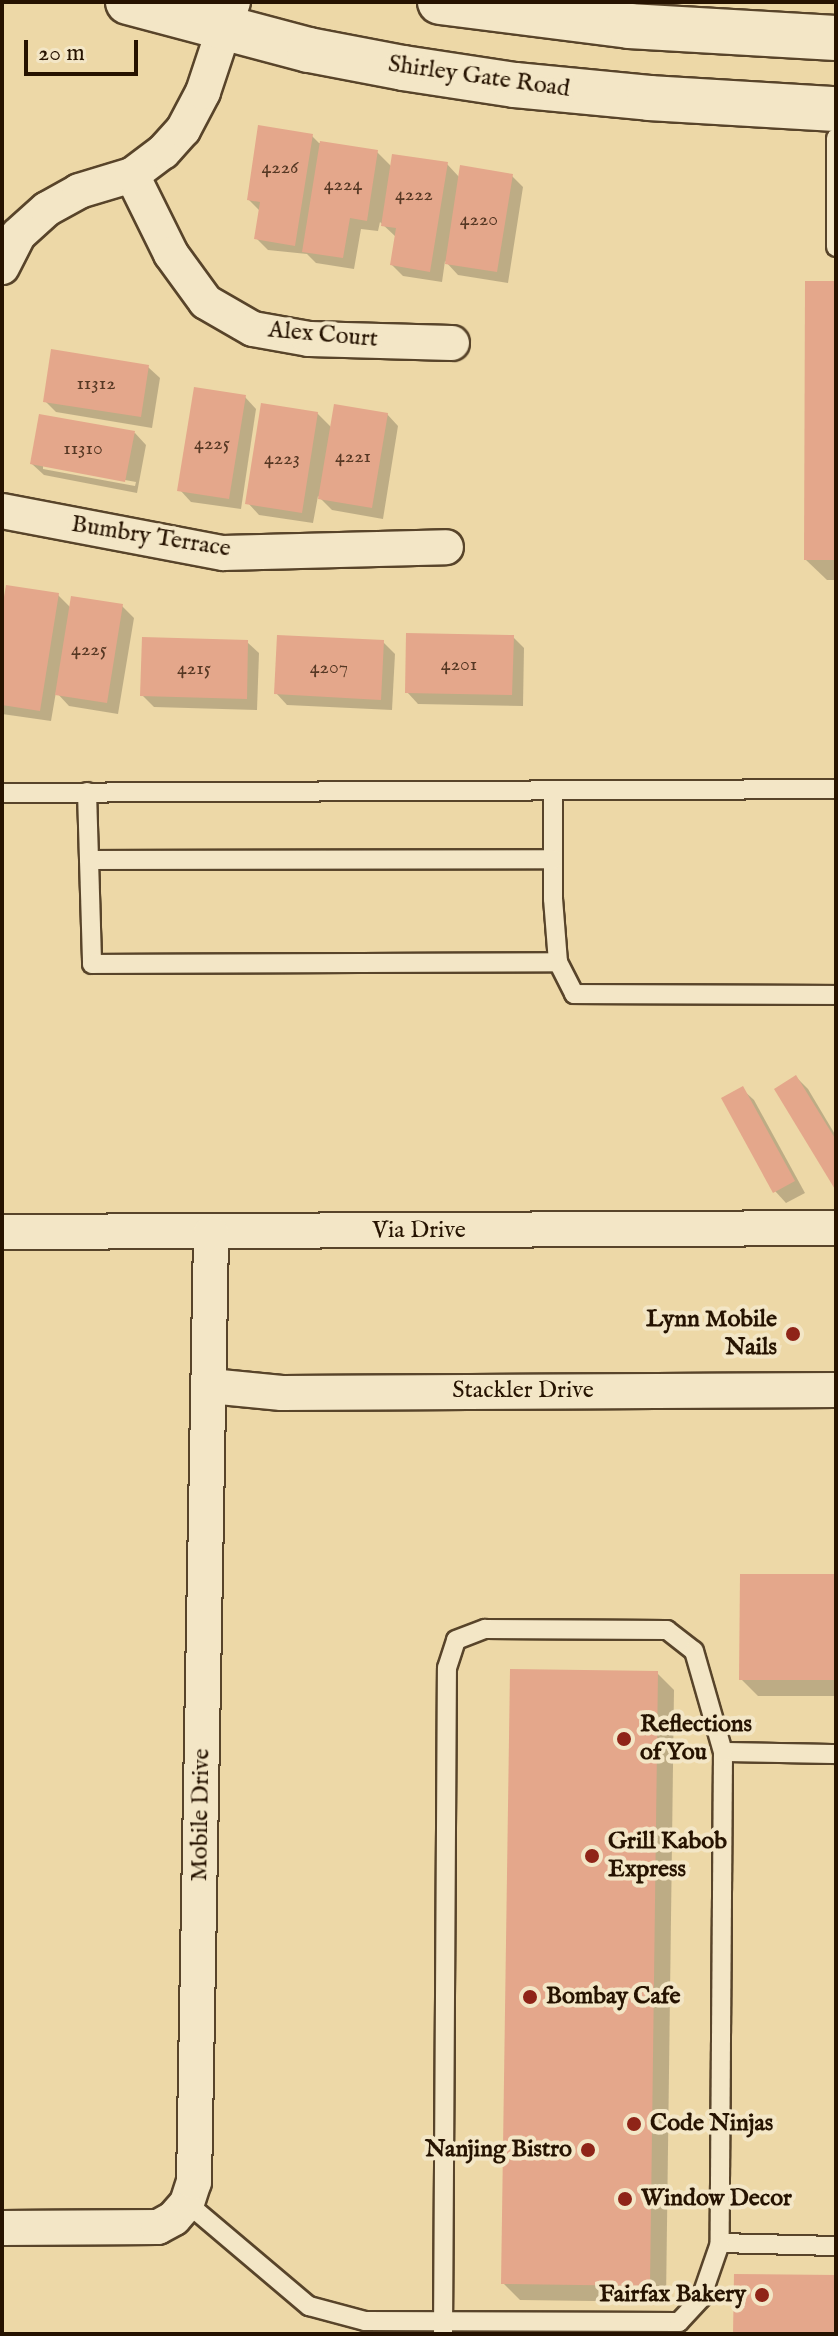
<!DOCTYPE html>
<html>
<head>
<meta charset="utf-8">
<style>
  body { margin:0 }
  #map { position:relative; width:838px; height:2336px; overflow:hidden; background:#edd8a7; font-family:"IM FELL English",serif }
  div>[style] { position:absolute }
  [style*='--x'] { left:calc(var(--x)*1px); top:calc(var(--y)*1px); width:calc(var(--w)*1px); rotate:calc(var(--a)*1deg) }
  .shadow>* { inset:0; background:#0003 }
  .building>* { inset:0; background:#e4a78b }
  .roads { filter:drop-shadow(2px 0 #58442a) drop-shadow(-2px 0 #58442a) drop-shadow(0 2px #58442a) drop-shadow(0 -2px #58442a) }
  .service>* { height:18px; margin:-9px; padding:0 9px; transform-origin:9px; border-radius:9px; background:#f3e6c6 }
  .minor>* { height:34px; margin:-17px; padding:0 17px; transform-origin:17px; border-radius:17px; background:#f3e6c6 }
  .secondary>* { height:44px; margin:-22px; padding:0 22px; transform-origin:22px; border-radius:22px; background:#f3e6c6 }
  .dots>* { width:22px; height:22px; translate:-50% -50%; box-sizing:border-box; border:4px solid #f3e6c6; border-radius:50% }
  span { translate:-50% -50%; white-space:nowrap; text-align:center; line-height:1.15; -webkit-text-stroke:8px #f3e6c6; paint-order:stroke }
  .number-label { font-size:20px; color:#563824 }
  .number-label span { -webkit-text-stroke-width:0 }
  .street-label { font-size:24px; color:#261301 }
  .poi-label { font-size:24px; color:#261301; font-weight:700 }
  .right { translate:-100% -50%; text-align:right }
  .left { translate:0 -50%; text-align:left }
  .frame { position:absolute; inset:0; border:4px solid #261301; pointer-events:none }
  .scale { position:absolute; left:24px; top:40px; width:114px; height:36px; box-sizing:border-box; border:4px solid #261301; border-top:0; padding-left:10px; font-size:24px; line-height:28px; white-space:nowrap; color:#261301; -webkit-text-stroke:6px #f3e6c6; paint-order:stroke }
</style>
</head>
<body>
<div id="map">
  <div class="shadow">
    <i style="clip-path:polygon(312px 136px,319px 143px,377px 152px,392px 167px,447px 164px,460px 178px,512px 176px,523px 187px,508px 283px,458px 275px,445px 261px,442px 282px,403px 276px,392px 265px,396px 237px,380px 222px,378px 231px,361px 229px,354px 269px,316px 263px,307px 254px,268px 250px,256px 238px,260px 211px,249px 200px)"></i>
    <i style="clip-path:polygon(836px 283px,836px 580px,827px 580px,806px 560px)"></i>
    <i style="clip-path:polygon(148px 367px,160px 378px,152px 428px,56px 412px,45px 401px)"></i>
    <i style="clip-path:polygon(245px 397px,256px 409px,241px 509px,191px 502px,180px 490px)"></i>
    <i style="clip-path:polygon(317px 413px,332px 428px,387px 414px,398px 426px,383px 519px,332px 510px,318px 496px,313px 523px,259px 515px,248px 503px)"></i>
    <i style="clip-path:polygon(evenodd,135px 433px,146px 445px,137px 493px,44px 475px,32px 464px,135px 433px,43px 465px,136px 482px,135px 486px,43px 469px,43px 465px)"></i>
    <i style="clip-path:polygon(58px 595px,71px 608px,122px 606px,134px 618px,118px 714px,69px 706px,56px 692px,51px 721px,2px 714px,2px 622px)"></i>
    <i style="clip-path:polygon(513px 637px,524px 648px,523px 706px,418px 704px,407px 692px)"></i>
    <i style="clip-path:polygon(247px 642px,259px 653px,257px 710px,154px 707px,142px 695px)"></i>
    <i style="clip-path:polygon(383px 642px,395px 654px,392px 710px,287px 705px,276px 693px)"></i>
    <i style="clip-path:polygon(796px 1077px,808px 1089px,836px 1136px,836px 1187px)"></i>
    <i style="clip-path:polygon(742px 1089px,754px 1100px,805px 1193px,786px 1203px,775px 1191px)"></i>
    <i style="clip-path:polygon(836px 1576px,836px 1696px,758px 1696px,741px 1679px)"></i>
    <i style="clip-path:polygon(657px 1673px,674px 1690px,666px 2302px,520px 2300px,504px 2284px)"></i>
  </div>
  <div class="building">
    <i style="clip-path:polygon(258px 125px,313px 134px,295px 246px,254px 239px,260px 202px,247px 200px)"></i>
    <i style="clip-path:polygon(320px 141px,378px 150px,367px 221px,350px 218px,343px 258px,302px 252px)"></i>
    <i style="clip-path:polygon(392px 154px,448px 162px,430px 272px,390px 265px,396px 228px,381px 226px)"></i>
    <i style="clip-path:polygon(460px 165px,513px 174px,497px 272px,445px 264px)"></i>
    <i style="clip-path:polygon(805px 281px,836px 281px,836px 560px,804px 560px)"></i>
    <i style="clip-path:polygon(51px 349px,149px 365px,141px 417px,43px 402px)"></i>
    <i style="clip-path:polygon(194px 387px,246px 395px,229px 499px,177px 491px)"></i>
    <i style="clip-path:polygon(261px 403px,318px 412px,302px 513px,245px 504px)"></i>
    <i style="clip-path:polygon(334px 404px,388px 413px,372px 508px,318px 499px)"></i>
    <i style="clip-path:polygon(39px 414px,135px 431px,125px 482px,30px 464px)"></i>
    <i style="clip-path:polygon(6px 585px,59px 593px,40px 711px,2px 705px,2px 609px)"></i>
    <i style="clip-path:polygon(71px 596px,123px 604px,107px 703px,55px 695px)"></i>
    <i style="clip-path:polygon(406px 633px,514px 635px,512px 695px,405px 693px)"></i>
    <i style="clip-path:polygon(277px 635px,384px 640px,381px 700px,274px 694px)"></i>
    <i style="clip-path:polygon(142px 637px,248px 640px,247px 699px,140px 696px)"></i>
    <i style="clip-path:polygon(796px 1075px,836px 1140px,836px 1191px,774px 1089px)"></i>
    <i style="clip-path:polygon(743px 1086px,795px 1181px,773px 1193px,721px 1098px)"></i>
    <i style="clip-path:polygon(740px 1574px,836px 1574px,836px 1680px,739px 1680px)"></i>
    <i style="clip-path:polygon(510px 1669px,658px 1671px,650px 2286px,501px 2284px)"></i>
    <i style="clip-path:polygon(734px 2274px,836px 2275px,836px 2334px,733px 2334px)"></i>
  </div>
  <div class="roads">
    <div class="service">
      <i style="--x:836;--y:138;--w:109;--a:90"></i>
      <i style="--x:87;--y:792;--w:172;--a:88.3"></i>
      <i style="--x:92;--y:964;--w:466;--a:-0.2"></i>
      <i style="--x:558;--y:962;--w:63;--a:-94.5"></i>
      <i style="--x:553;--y:899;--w:109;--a:-90"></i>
      <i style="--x:2;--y:793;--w:834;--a:-0.27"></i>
      <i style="--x:89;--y:860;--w:464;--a:-0.1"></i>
      <i style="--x:558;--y:962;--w:36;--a:63"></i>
      <i style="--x:574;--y:994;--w:262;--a:0.2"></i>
      <i style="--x:836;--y:1754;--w:113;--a:-179"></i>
      <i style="--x:723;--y:1752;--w:491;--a:90.4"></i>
      <i style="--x:720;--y:2243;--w:116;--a:1.5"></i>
      <i style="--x:187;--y:2203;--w:160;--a:40.2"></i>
      <i style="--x:309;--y:2306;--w:58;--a:15"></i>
      <i style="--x:365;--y:2321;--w:314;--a:0.2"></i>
      <i style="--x:679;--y:2322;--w:33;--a:-47"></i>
      <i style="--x:701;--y:2298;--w:58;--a:-70.9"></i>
      <i style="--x:443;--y:2334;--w:666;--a:-89.66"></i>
      <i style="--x:447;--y:1668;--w:29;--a:-72"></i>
      <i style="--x:456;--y:1640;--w:31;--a:-21"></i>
      <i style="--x:485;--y:1629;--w:182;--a:0.3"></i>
      <i style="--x:667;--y:1630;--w:34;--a:38"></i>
      <i style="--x:694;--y:1651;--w:105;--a:74"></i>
    </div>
    <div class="minor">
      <i style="--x:132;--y:175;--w:88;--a:63.7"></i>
      <i style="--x:171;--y:254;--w:59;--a:53.9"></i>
      <i style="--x:206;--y:302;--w:54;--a:29.9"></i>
      <i style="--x:253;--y:329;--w:57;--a:10.1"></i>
      <i style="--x:309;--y:339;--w:143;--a:1.6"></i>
      <i style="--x:2;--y:267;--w:36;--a:-63"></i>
      <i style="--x:18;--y:235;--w:39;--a:-42"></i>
      <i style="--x:47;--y:209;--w:37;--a:-29"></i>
      <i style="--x:79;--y:191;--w:55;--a:-16.8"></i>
      <i style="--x:132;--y:175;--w:39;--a:-37"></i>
      <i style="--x:163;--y:152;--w:30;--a:-48"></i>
      <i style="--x:183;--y:130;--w:43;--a:-62.2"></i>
      <i style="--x:203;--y:92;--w:95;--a:-71.6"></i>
      <i style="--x:2;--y:511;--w:225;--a:10.8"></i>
      <i style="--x:223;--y:553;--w:223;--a:-1.5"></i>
      <i style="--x:2;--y:1232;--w:834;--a:-0.27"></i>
      <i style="--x:210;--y:1386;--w:72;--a:5.6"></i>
      <i style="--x:282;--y:1393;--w:554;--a:-0.31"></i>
      <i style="--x:2;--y:2228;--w:156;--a:-0.4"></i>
      <i style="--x:158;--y:2227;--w:18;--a:-29"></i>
      <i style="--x:174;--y:2218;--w:20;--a:-49"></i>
      <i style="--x:187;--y:2203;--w:22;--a:-72"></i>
      <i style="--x:194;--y:2182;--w:949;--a:-88.97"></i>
    </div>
    <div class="secondary">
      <i style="--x:128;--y:2;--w:187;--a:14.9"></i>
      <i style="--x:309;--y:50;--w:96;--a:10.8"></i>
      <i style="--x:403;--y:68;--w:113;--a:8.6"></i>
      <i style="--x:515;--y:85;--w:135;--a:5.5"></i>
      <i style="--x:649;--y:98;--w:187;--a:3.4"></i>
      <i style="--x:440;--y:2;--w:191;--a:7.2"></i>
      <i style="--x:629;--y:26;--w:207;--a:3.3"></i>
    </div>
  </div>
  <div class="dots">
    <i style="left:793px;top:1334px;background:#8f2418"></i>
    <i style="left:624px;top:1739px;background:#8f2418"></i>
    <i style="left:592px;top:1856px;background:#8f2418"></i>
    <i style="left:530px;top:1997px;background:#8f2418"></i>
    <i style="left:634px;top:2124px;background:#8f2418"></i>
    <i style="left:588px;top:2150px;background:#8f2418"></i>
    <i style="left:625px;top:2199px;background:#8f2418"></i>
    <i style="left:762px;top:2295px;background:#8f2418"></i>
  </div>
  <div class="number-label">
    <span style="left:280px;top:167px">4226</span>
    <span style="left:343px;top:184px">4224</span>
    <span style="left:414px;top:194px">4222</span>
    <span style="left:479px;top:219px">4220</span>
    <span style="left:96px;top:383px">11312</span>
    <span style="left:212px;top:443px">4225</span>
    <span style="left:83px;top:448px">11310</span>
    <span style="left:353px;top:456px">4221</span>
    <span style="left:282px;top:458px">4223</span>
    <span style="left:89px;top:649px">4225</span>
    <span style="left:459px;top:664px">4201</span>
    <span style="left:329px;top:667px">4207</span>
    <span style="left:194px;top:668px">4215</span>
  </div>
  <div class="street-label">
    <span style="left:479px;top:77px;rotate:8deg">Shirley Gate Road</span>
    <span style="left:323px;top:335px;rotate:5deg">Alex Court</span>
    <span style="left:151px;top:537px;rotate:9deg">Bumbry Terrace</span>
    <span style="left:419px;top:1231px">Via Drive</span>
    <span style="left:523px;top:1391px">Stackler Drive</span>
    <span style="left:201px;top:1815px;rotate:-89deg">Mobile Drive</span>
  </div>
  <div class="poi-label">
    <span class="right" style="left:777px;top:1334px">Lynn Mobile<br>Nails</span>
    <span class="left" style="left:640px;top:1739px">Reflections<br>of You</span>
    <span class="left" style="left:608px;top:1856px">Grill Kabob<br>Express</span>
    <span class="left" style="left:546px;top:1997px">Bombay Cafe</span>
    <span class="left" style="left:650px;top:2124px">Code Ninjas</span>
    <span class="right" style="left:572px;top:2150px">Nanjing Bistro</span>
    <span class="left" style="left:641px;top:2199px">Window Decor</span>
    <span class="right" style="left:746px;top:2295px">Fairfax Bakery</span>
  </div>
  <div class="frame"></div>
  <div class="scale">20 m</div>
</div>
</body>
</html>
